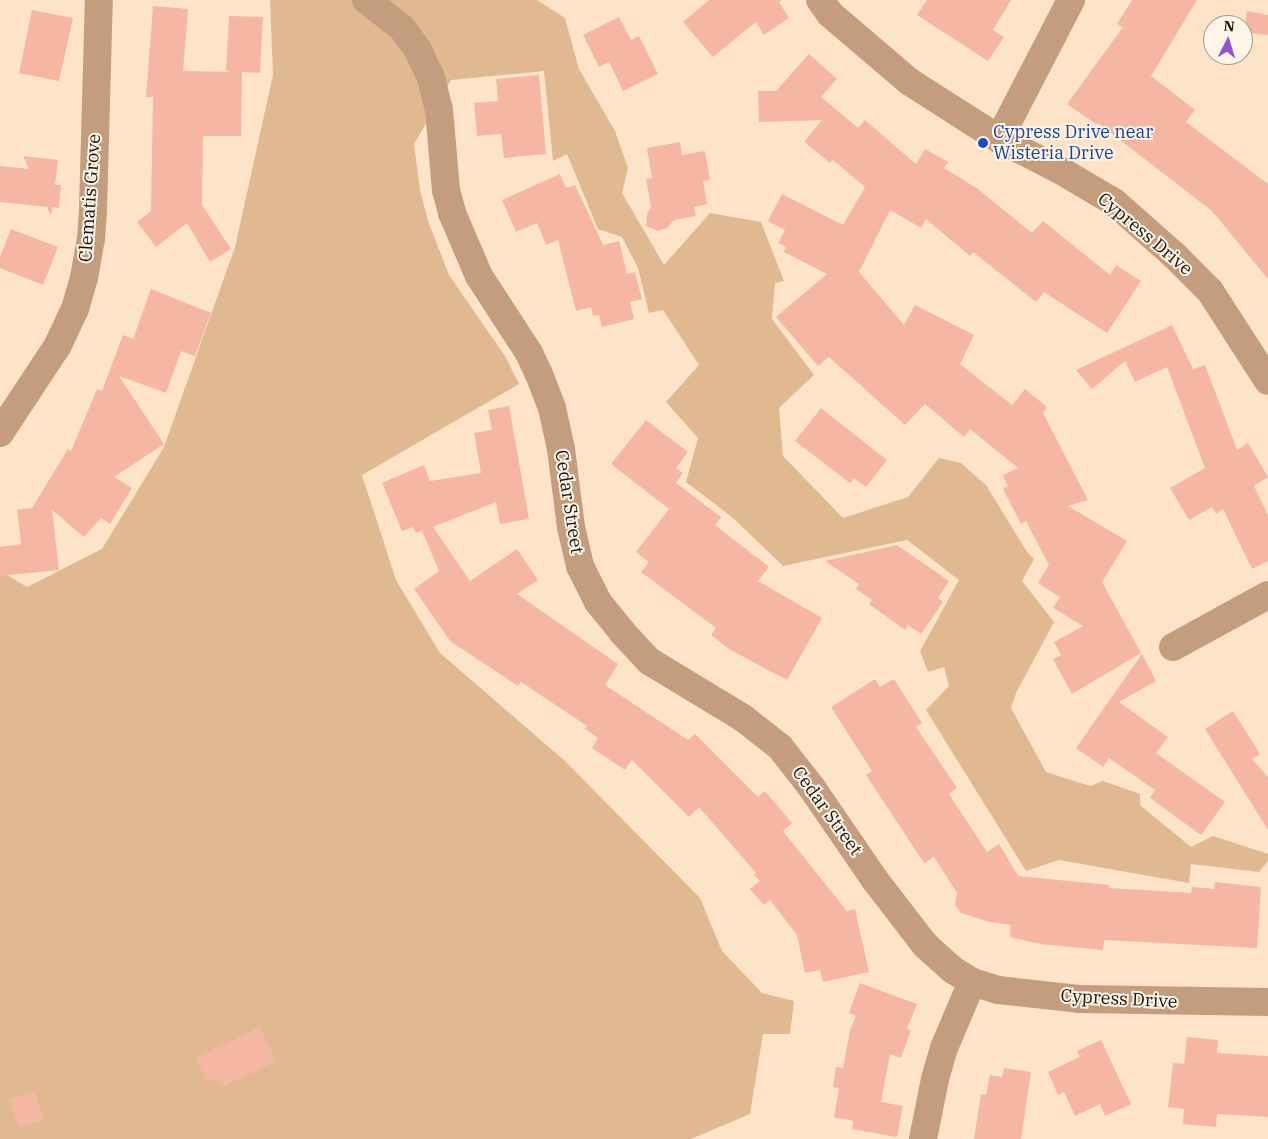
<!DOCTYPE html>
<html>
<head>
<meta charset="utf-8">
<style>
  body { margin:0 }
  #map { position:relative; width:1268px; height:1139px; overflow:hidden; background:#fde4c9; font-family:"IBM Plex Serif",serif }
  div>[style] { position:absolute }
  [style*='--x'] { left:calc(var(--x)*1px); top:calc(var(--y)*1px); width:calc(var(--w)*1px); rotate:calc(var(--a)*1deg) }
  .green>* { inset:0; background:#e0b990 }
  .building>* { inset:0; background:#f5b7a3 }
  .street>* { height:28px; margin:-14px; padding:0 14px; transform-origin:14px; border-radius:14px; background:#c39d7e }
  .dots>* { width:14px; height:14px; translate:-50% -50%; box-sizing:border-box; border:2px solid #fef4e9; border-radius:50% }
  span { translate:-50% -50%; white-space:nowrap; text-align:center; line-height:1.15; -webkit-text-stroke:4px #fef4e9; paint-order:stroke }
  .transit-label { font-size:18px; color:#164399 }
  .left { translate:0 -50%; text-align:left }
  .street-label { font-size:18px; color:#1c140a }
  .north { position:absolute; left:1203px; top:15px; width:50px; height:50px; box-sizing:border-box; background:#fef4e9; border:1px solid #a49a90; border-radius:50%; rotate:5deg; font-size:14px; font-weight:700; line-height:20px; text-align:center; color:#1c140a }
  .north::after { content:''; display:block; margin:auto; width:18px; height:22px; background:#9055cc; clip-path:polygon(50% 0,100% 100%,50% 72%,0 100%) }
</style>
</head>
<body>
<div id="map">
  <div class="green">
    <i style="clip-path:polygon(270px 0,537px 0,565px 18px,579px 69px,615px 131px,628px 168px,622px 193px,664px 265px,710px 213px,761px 222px,784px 281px,775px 283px,772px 319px,814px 375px,779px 408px,783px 456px,843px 518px,908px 497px,939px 458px,961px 463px,986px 485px,1027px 552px,1034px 559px,1022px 581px,1054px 622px,1016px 693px,1011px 708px,1046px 772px,1090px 786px,1103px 781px,1140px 794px,1140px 805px,1191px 847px,1213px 836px,1268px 854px,1268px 861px,1259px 872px,1191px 864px,1189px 883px,1059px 860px,1026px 871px,926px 710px,949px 686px,944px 667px,928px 672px,920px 651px,959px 580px,907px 540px,783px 566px,733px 518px,686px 482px,698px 438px,666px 402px,699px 365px,663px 310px,649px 313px,638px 268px,622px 237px,598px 229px,567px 154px,553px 161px,544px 71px,451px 80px,414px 144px,420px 190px,428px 221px,449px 275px,505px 356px,519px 384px,362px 475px,396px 580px,440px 653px,565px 761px,700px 898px,722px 951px,762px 993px,794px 1001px,790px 1034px,763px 1034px,750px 1114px,691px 1139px,0 1139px,0 571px,27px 587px,102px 549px,164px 447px,235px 247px,273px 75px)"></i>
  </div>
  <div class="building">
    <i style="clip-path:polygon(709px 0,782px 0,779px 2px,789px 18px,764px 35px,756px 22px,713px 57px,683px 22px)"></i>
    <i style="clip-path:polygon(927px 0,1011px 0,993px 30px,1004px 37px,988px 61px,917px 15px)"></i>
    <i style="clip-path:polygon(1132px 0,1197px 0,1151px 76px,1195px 110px,1186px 122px,1268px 184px,1268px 279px,1212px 211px,1098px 123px,1096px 124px,1067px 104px,1123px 27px,1117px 24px)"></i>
    <i style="clip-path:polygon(153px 6px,188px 9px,183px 71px,231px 72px,226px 71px,229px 16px,263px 17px,260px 73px,242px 72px,241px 136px,203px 136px,202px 205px,231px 249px,210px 262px,187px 223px,156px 247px,137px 222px,151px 211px,153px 97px,146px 97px)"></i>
    <i style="clip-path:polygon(32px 10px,73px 18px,59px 81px,19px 73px)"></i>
    <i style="clip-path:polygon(1247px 11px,1268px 15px,1268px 35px,1244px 32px)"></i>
    <i style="clip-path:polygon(619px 17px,631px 40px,639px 36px,658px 74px,623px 91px,609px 62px,599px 67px,583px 35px)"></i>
    <i style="clip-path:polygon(809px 54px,837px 79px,821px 97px,858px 128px,865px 120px,916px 164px,925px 149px,948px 162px,944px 168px,978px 189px,1032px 233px,1043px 221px,1110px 275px,1116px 265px,1141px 281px,1107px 333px,1044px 292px,1036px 302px,973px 252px,970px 256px,926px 219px,921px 228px,890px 210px,859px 272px,904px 325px,915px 305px,974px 335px,960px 364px,1012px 405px,1025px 389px,1047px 407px,1043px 413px,1088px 500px,1068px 506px,1127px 541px,1102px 582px,1141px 653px,1072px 694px,1053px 659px,1061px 655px,1054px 642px,1083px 626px,1053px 608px,1060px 597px,1038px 583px,1049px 565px,1026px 521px,1021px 524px,1003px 489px,1008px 486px,1003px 475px,1018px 468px,970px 429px,964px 437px,925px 404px,905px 425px,829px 357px,818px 366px,776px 317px,827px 274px,784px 252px,786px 247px,778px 243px,785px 230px,768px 221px,782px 194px,843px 225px,865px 187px,833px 160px,830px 163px,804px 142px,822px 120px,759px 122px,758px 91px,776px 91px)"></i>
    <i style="clip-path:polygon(539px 75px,546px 154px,504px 158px,501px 134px,477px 136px,474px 103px,498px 101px,496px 79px)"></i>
    <i style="clip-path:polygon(680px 142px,682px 155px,705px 151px,710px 180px,703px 181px,707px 204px,694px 207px,696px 216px,674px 220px,667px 228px,658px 231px,646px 226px,647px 214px,651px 207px,646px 179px,652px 178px,647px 148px)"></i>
    <i style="clip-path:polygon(23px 156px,58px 160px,55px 185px,61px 185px,59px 208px,52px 207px,51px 216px,47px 207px,0 202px,0 166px,29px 169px)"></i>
    <i style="clip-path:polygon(560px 174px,566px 188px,575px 185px,603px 245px,619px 241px,627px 274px,635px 272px,642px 299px,630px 302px,634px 319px,602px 327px,599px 315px,593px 316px,591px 307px,576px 311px,558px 240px,546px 245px,537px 223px,516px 232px,502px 200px)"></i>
    <i style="clip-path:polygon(11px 229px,58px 247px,43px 285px,0 268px,0 257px)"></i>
    <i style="clip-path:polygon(151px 289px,211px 313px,195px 356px,181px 351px,166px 393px,119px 376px,164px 444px,114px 477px,132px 488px,110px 524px,101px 518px,84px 537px,52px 510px,59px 570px,0 576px,0 547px,21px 544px,17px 510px,32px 508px,68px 449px,71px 451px,97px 389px,102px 391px,123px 335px,133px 339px)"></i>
    <i style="clip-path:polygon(1172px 325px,1193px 369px,1205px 365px,1237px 450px,1248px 443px,1268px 477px,1254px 486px,1268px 515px,1268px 561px,1252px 569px,1223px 509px,1216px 514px,1212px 507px,1189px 520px,1170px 488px,1205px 468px,1167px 367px,1135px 382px,1125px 361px,1092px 389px,1076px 370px)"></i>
    <i style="clip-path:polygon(509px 406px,529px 519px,500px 524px,496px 502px,433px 527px,470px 581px,517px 549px,538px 580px,517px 594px,618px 664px,605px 685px,688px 740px,695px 734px,758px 797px,765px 791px,792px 823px,783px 831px,847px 911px,855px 909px,869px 972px,823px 982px,820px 970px,805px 973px,797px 935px,770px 900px,764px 905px,750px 889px,760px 881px,754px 875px,756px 873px,699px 807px,689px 817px,632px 760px,625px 770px,592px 748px,598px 738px,585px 729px,587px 726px,521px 682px,518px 686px,450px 641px,414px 589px,439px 571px,422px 531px,416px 533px,413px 527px,402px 531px,382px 483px,424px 465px,430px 481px,481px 473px,474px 433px,492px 430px,488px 410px)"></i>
    <i style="clip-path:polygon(821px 408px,887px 460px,866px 487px,854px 478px,850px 483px,795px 441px)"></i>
    <i style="clip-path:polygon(646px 420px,688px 452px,676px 468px,683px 473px,676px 483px,721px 517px,715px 525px,769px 567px,758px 581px,822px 618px,787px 680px,729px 649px,711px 635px,716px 628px,641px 572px,649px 562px,636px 552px,669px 509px,611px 464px)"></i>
    <i style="clip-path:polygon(897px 545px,949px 581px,938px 598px,943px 602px,921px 634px,908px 625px,905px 630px,869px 604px,872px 600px,856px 589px,859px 584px,825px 561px)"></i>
    <i style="clip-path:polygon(1142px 654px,1156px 681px,1119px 702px,1168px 737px,1156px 753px,1225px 802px,1201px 835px,1150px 798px,1155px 790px,1109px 758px,1103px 767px,1076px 748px)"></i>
    <i style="clip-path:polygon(875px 679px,880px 687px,894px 679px,922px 723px,916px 727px,957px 788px,949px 794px,987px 852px,999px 844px,1018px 876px,1109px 885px,1109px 888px,1191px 893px,1192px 887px,1214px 889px,1215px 882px,1261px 887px,1257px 948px,1104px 940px,1103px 950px,1040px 944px,1010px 937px,1011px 925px,990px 922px,961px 913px,955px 905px,957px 893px,934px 857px,924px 863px,866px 775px,872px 771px,831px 707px)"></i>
    <i style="clip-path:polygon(1233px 711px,1260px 754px,1252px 759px,1268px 777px,1268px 830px,1205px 729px)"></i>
    <i style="clip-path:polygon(860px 983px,917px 1004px,907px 1029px,911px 1030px,901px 1058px,890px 1054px,881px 1102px,903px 1106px,897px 1137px,852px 1129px,853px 1121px,834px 1117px,839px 1088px,833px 1087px,836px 1067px,843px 1068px,850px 1030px,856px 1016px,849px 1013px)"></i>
    <i style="clip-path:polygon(260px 1027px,276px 1061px,222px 1087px,217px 1078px,207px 1083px,196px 1057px)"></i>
    <i style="clip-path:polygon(1187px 1037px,1218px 1040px,1217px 1053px,1268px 1056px,1268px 1117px,1217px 1114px,1216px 1127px,1183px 1124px,1184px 1109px,1168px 1107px,1173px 1063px,1184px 1064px)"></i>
    <i style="clip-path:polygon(1101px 1040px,1131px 1104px,1105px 1116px,1100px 1104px,1075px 1116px,1064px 1092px,1058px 1095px,1048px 1072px,1080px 1057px,1077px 1051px)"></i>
    <i style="clip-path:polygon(1004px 1068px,1031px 1072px,1021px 1139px,974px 1139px,981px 1094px,986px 1095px,990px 1075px,1002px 1077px)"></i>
    <i style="clip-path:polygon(34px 1091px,44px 1119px,19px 1128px,9px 1100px)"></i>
  </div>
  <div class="street">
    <i style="--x:366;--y:0;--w:46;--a:37.9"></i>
    <i style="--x:402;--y:28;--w:27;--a:54"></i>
    <i style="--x:418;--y:50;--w:31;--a:65"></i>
    <i style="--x:431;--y:78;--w:32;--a:76"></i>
    <i style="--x:439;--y:109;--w:81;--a:85.1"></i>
    <i style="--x:446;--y:190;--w:24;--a:75"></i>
    <i style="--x:452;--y:213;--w:69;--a:66.8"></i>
    <i style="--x:479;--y:276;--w:92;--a:57"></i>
    <i style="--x:529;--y:353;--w:23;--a:65"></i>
    <i style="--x:539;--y:374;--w:36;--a:69"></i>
    <i style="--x:552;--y:408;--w:42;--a:77.6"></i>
    <i style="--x:561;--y:449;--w:79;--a:82.7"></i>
    <i style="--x:571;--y:527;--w:40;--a:77"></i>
    <i style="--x:580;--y:566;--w:40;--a:63.4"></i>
    <i style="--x:598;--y:602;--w:38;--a:51"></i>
    <i style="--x:622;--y:632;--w:40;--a:47"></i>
    <i style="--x:649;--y:661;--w:110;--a:31.2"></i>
    <i style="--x:743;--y:718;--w:47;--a:38.1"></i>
    <i style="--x:780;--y:747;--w:52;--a:52"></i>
    <i style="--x:812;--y:788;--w:112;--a:55.6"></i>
    <i style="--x:875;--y:880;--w:82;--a:52.4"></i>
    <i style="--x:925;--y:945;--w:38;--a:42"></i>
    <i style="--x:953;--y:970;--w:22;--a:32"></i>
    <i style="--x:972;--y:982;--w:27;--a:17"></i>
    <i style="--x:998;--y:990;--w:81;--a:6.3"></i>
    <i style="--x:1079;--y:999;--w:189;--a:0.9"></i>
    <i style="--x:820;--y:0;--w:17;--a:54"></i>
    <i style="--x:830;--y:14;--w:105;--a:40.4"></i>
    <i style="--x:910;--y:82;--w:106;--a:32.6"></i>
    <i style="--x:999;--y:139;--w:66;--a:27"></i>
    <i style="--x:1058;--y:169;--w:65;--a:30.5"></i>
    <i style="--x:1114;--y:202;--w:80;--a:41.5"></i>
    <i style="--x:1174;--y:255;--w:51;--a:45"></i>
    <i style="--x:1210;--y:291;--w:107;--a:57.2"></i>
    <i style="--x:999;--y:139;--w:157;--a:-62.6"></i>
    <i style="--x:0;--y:433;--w:105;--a:-56.6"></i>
    <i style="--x:58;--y:345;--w:40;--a:-65"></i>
    <i style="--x:75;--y:309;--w:32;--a:-74"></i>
    <i style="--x:84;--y:278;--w:40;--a:-80"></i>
    <i style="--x:91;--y:239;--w:30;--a:-86"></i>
    <i style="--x:93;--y:209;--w:209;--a:-88.4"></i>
    <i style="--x:1173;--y:647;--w:108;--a:-28.7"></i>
    <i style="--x:923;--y:1139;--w:61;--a:-78.7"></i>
    <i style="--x:935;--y:1079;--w:32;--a:-74"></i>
    <i style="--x:944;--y:1048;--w:72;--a:-67"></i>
  </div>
  <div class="dots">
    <i style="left:983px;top:143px;background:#1a4fb4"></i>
  </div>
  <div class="transit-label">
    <span class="left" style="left:993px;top:143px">Cypress Drive near<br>Wisteria Drive</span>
  </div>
  <div class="street-label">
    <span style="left:90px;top:198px;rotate:-86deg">Clematis Grove</span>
    <span style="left:1145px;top:234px;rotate:40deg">Cypress Drive</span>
    <span style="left:569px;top:502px;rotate:81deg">Cedar Street</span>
    <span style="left:827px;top:811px;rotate:54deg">Cedar Street</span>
    <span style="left:1119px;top:999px;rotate:3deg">Cypress Drive</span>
  </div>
  <div class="north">N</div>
</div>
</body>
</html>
